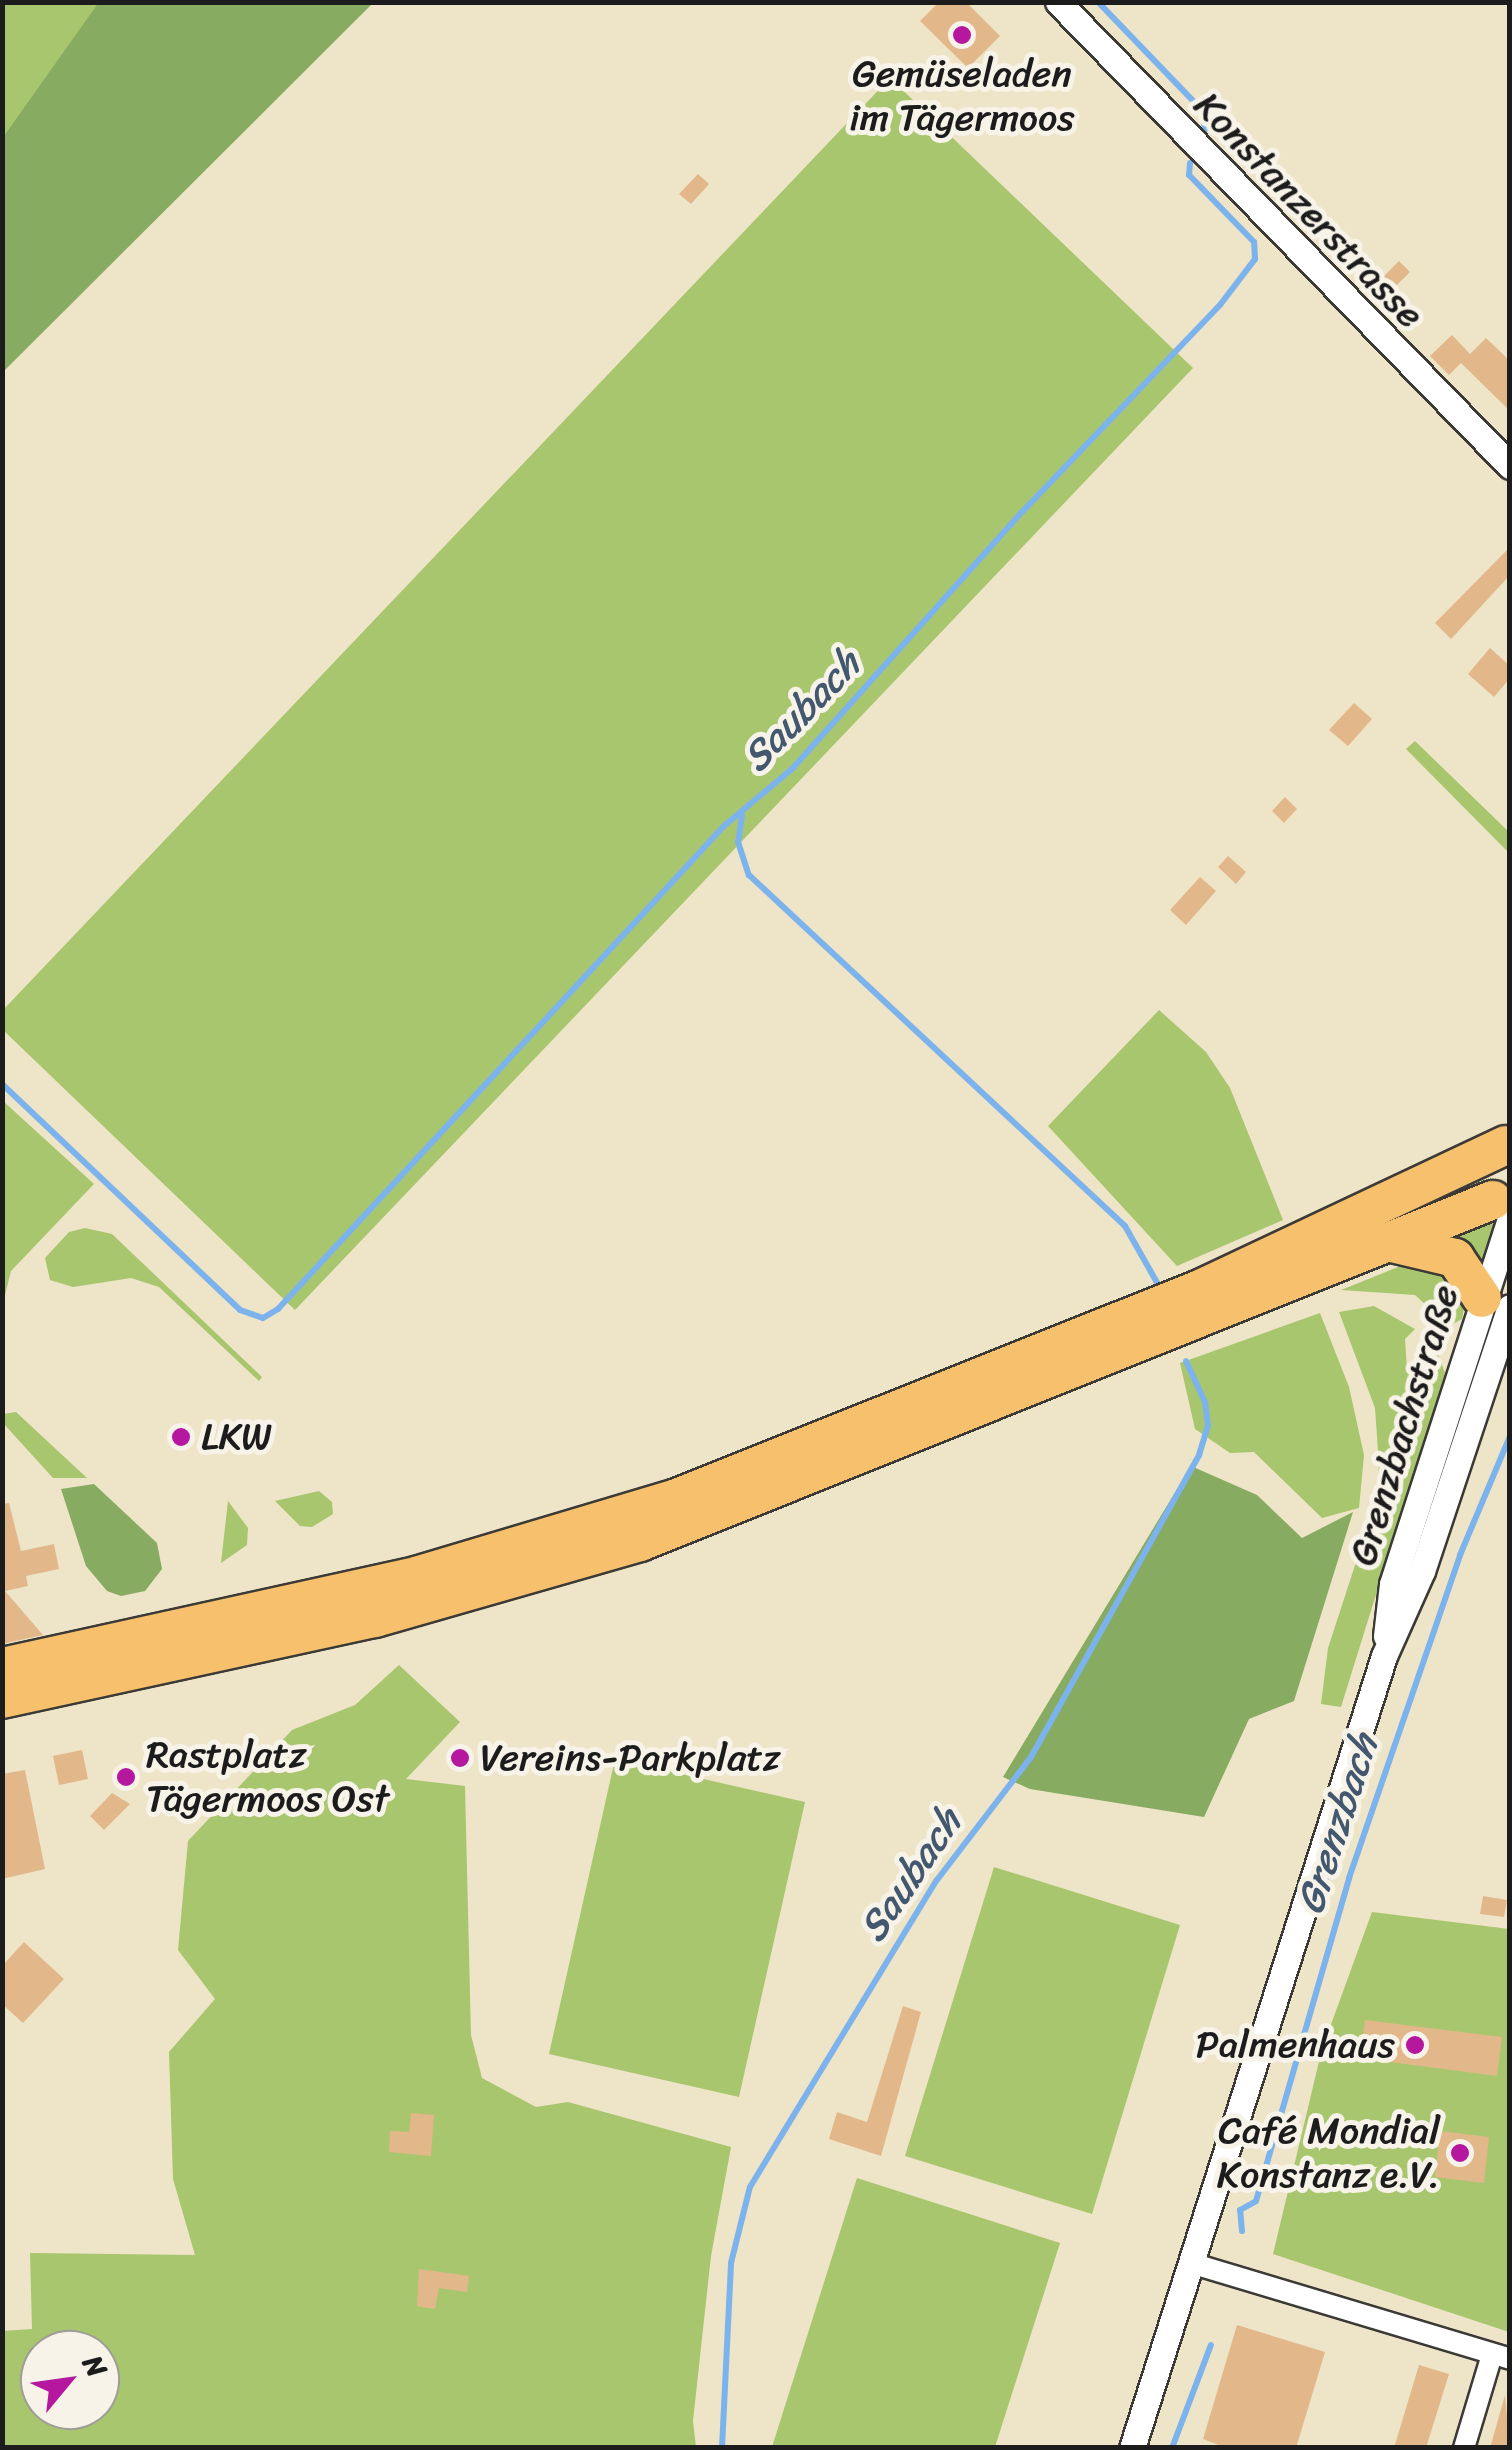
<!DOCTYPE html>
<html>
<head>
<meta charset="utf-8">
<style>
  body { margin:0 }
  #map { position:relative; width:1512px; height:2450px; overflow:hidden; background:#eee4c7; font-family:Sriracha,sans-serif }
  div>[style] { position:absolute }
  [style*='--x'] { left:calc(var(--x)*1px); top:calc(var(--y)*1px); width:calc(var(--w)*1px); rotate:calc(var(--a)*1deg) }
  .green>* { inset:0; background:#a8c66e }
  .forest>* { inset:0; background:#86ab61 }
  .stream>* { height:6px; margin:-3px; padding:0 3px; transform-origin:3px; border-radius:3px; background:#7db3ec }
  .building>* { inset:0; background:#e2b88b }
  .roads { filter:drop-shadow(2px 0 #3c3a36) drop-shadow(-2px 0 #3c3a36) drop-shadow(0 2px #3c3a36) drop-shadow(0 -2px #3c3a36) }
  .minor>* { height:20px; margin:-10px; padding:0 10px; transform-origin:10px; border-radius:10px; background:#fff }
  .tertiary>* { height:25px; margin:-12.5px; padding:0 12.5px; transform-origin:12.5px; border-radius:12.5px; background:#fff }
  .motorway>* { height:38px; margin:-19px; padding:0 19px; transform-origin:19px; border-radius:19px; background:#f7c06c }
  .dots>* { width:28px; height:28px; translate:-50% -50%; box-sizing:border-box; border:5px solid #f7f3e8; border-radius:50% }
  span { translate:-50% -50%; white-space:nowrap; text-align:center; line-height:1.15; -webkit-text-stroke:10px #f7f3e8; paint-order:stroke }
  .poi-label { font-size:38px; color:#1c1c1c }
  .left { translate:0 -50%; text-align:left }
  .right { translate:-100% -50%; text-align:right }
  .street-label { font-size:38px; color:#1c1c1c }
  .water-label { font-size:40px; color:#43586f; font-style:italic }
  .frame { position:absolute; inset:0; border:5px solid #1c1c1c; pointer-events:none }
  .north { position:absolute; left:20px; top:2330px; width:100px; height:100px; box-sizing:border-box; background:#f7f3e8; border:2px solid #9f9d96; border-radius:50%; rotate:61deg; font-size:28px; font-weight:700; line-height:40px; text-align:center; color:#1c1c1c }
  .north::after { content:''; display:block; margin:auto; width:35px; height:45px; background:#b5179e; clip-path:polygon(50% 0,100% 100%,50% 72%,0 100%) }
</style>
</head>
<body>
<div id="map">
  <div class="green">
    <i style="clip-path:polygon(3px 3px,99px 3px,3px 137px)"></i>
    <i style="clip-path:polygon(890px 78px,1193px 368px,295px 1310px,3px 1030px,3px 1010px)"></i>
    <i style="clip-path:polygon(1415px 741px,1509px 832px,1509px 853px,1406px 749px)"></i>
    <i style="clip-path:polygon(1159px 1010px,1206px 1052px,1230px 1088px,1283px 1220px,1177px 1266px,1048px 1126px)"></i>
    <i style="clip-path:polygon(3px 1101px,94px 1184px,11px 1271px,3px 1303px)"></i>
    <i style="clip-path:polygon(1499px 1212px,1480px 1270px,1435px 1237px)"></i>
    <i style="clip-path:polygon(85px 1228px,112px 1234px,262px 1377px,259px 1381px,159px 1287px,131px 1278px,73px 1287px,50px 1280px,45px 1258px,69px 1232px)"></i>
    <i style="clip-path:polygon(1423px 1257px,1467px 1292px,1462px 1319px,1449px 1326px,1415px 1295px,1341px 1290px)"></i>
    <i style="clip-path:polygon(1374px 1306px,1415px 1329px,1405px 1339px,1407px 1370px,1426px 1379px,1436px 1348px,1445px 1373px,1341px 1707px,1321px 1704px,1328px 1648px,1375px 1504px,1379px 1466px,1375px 1408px,1339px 1312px)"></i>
    <i style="clip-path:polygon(1320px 1313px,1349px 1387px,1364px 1455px,1359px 1508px,1322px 1518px,1254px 1452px,1230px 1453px,1195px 1429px,1180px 1363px)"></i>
    <i style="clip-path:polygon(16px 1412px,87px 1478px,53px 1478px,3px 1423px,3px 1414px)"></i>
    <i style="clip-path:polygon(319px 1491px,332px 1502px,333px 1514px,312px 1527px,300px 1526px,275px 1501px)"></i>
    <i style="clip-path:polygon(228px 1501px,248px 1528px,247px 1545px,221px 1563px)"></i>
    <i style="clip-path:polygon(evenodd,399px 1665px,460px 1722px,406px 1779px,465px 1786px,471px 2035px,482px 2078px,536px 2107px,568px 2102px,731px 2147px,711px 2256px,693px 2421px,696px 2447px,3px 2447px,2px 2331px,32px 2329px,30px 2253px,195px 2255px,173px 2179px,169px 2052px,215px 1999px,178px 1950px,188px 1841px,292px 1730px,355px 1705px,399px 1665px,40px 2350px,100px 2350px,100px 2410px,40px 2410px,40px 2350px)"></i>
    <i style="clip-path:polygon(615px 1759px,805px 1802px,739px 2097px,549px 2054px)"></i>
    <i style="clip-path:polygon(994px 1867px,1180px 1925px,1092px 2214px,905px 2156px)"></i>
    <i style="clip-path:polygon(1372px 1912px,1509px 1929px,1509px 2332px,1273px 2254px,1322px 2049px)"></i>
    <i style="clip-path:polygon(857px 2178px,1060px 2243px,995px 2447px,772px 2447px)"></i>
  </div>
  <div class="forest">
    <i style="clip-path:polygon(99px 2px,373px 3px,3px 372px,3px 137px)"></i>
    <i style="clip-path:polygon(1191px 1466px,1257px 1495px,1302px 1538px,1353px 1512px,1294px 1701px,1249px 1719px,1204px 1817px,1030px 1789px,1003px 1777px)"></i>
    <i style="clip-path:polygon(94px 1484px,157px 1543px,162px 1569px,145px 1591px,121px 1596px,107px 1591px,86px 1566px,61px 1489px)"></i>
  </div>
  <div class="stream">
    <i style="--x:1098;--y:2;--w:149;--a:46.1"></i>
    <i style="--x:1201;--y:109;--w:21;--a:79"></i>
    <i style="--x:742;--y:815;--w:27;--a:98"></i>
    <i style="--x:738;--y:842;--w:35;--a:72"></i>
    <i style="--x:749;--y:875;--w:514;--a:43.03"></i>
    <i style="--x:1125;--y:1226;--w:69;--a:60.5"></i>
    <i style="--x:2;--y:1084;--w:328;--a:43.5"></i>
    <i style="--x:240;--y:1310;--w:24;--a:19"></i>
    <i style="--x:263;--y:1318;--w:17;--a:-31"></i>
    <i style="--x:278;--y:1309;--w:657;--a:-47.28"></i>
    <i style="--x:724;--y:826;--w:89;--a:-40"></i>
    <i style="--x:792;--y:769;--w:346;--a:-48.2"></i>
    <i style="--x:1023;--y:511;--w:285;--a:-46.3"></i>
    <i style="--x:1220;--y:305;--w:58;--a:-52.7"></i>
    <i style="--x:1255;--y:259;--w:17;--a:-93"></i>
    <i style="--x:1254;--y:242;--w:93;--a:-134.1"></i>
    <i style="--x:1189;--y:175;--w:12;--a:-85"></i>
    <i style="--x:1242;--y:2231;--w:21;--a:-95"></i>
    <i style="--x:1240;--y:2210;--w:18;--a:-29"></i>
    <i style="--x:1256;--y:2201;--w:336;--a:-73.9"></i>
    <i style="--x:1349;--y:1878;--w:342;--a:-71"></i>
    <i style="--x:1460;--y:1555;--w:129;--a:-67.2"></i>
    <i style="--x:722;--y:2448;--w:185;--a:-87.2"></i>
    <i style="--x:731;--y:2263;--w:78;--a:-76"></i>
    <i style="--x:750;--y:2187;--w:359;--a:-58.7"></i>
    <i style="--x:937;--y:1880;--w:155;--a:-52.6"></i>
    <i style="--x:1031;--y:1757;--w:346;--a:-60.9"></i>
    <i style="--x:1199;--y:1455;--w:30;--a:-73"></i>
    <i style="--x:1208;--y:1426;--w:24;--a:-97"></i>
    <i style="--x:1205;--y:1402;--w:45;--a:-114.9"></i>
    <i style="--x:1172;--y:2448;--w:110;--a:-69.3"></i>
  </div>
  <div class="building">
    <i style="clip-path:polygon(939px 2px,966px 2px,1000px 36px,968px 68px,920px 21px)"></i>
    <i style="clip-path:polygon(698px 174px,709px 184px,691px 204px,679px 194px)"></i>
    <i style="clip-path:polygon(1399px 261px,1410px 272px,1388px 294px,1377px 283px)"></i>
    <i style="clip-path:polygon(1452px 335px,1470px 354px,1486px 338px,1510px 361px,1510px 411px,1461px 363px,1449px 375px,1430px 356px)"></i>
    <i style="clip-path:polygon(1510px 547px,1510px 575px,1451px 639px,1435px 623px)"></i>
    <i style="clip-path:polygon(1490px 648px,1510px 666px,1510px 678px,1494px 697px,1468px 674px)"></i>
    <i style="clip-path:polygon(1354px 703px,1372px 719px,1348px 746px,1329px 730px)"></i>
    <i style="clip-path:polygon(1285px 797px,1297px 809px,1284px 823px,1272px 811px)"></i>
    <i style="clip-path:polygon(1228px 856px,1246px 872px,1236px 884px,1218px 867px)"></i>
    <i style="clip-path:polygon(1200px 877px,1216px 891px,1186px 925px,1170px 910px)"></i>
    <i style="clip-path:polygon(9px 1503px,21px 1551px,54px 1544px,59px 1569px,26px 1576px,28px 1586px,5px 1591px,43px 1635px,2px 1644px,2px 1504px)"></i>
    <i style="clip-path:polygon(82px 1750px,88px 1779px,59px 1785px,53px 1756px)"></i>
    <i style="clip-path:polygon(25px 1770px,45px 1869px,2px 1879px,2px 1774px)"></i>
    <i style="clip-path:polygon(112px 1793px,130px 1804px,104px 1830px,90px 1816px)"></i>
    <i style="clip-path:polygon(1483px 1896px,1507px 1900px,1504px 1917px,1480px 1914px)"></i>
    <i style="clip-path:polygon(24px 1942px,64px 1979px,23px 2023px,2px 2004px,2px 1966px)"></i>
    <i style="clip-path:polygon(903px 2006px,921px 2012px,881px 2156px,829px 2139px,837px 2112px,867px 2122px)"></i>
    <i style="clip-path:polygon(1365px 2020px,1502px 2037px,1497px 2076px,1360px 2058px)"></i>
    <i style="clip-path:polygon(411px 2113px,434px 2115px,431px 2156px,389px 2152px,390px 2131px,409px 2132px)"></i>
    <i style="clip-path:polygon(1440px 2131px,1489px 2137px,1484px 2183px,1435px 2177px)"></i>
    <i style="clip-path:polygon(419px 2269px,469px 2276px,467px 2292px,439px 2288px,435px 2309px,417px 2306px)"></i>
    <i style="clip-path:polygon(1237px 2325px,1325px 2352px,1296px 2448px,1226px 2448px,1203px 2439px)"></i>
    <i style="clip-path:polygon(1419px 2365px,1449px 2374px,1426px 2448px,1394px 2448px)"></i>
    <i style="clip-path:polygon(1505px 2395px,1510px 2448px,1490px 2448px)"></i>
  </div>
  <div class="roads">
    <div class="minor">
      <i style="--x:1194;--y:2264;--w:330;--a:16.7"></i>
      <i style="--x:1464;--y:2448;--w:94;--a:-73.3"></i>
    </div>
    <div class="tertiary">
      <i style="--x:1058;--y:2;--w:648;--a:45.75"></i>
      <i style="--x:1386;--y:1636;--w:52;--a:-83.4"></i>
      <i style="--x:1392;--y:1584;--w:384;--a:-72.1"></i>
      <i style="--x:1132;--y:2448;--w:831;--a:-72.35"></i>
      <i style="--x:1384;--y:1656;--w:93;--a:-65.9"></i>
      <i style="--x:1422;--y:1571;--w:278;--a:-71.6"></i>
    </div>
    <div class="motorway">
      <i style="--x:1392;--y:1243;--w:65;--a:13.4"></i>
      <i style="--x:1455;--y:1258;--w:48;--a:56"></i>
      <i style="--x:2;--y:1667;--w:427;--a:-12.4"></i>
      <i style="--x:419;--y:1575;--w:266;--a:-16.6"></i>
      <i style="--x:674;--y:1499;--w:566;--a:-21.76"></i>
      <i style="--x:1200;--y:1289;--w:338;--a:-25.2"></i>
      <i style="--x:2;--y:1699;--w:382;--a:-12.3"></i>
      <i style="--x:375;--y:1618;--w:276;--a:-16"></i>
      <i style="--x:640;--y:1542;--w:919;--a:-21.85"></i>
    </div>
  </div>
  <div class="dots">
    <i style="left:962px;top:35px;background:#b5179e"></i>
    <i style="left:181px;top:1437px;background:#b5179e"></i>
    <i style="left:460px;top:1758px;background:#b5179e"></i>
    <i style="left:126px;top:1777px;background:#b5179e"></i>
    <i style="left:1415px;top:2045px;background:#b5179e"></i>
    <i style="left:1460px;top:2153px;background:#b5179e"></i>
  </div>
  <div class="poi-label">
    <span style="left:962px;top:96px">Gemüseladen<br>im Tägermoos</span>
    <span class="left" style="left:201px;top:1437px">LKW</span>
    <span class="left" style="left:146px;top:1777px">Rastplatz<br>Tägermoos Ost</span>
    <span class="left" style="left:480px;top:1758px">Vereins-Parkplatz</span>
    <span class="right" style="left:1395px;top:2045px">Palmenhaus</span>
    <span class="right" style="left:1440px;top:2153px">Café Mondial<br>Konstanz e.V.</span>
  </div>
  <div class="street-label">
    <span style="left:1309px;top:210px;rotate:46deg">Konstanzerstrasse</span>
    <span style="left:1404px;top:1425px;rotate:-73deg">Grenzbachstraße</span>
  </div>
  <div class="water-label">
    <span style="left:801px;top:711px;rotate:-46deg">Saubach</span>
    <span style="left:1337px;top:1824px;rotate:-72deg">Grenzbach</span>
    <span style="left:910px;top:1875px;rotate:-56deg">Saubach</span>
  </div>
  <div class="frame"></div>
  <div class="north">N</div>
</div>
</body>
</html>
